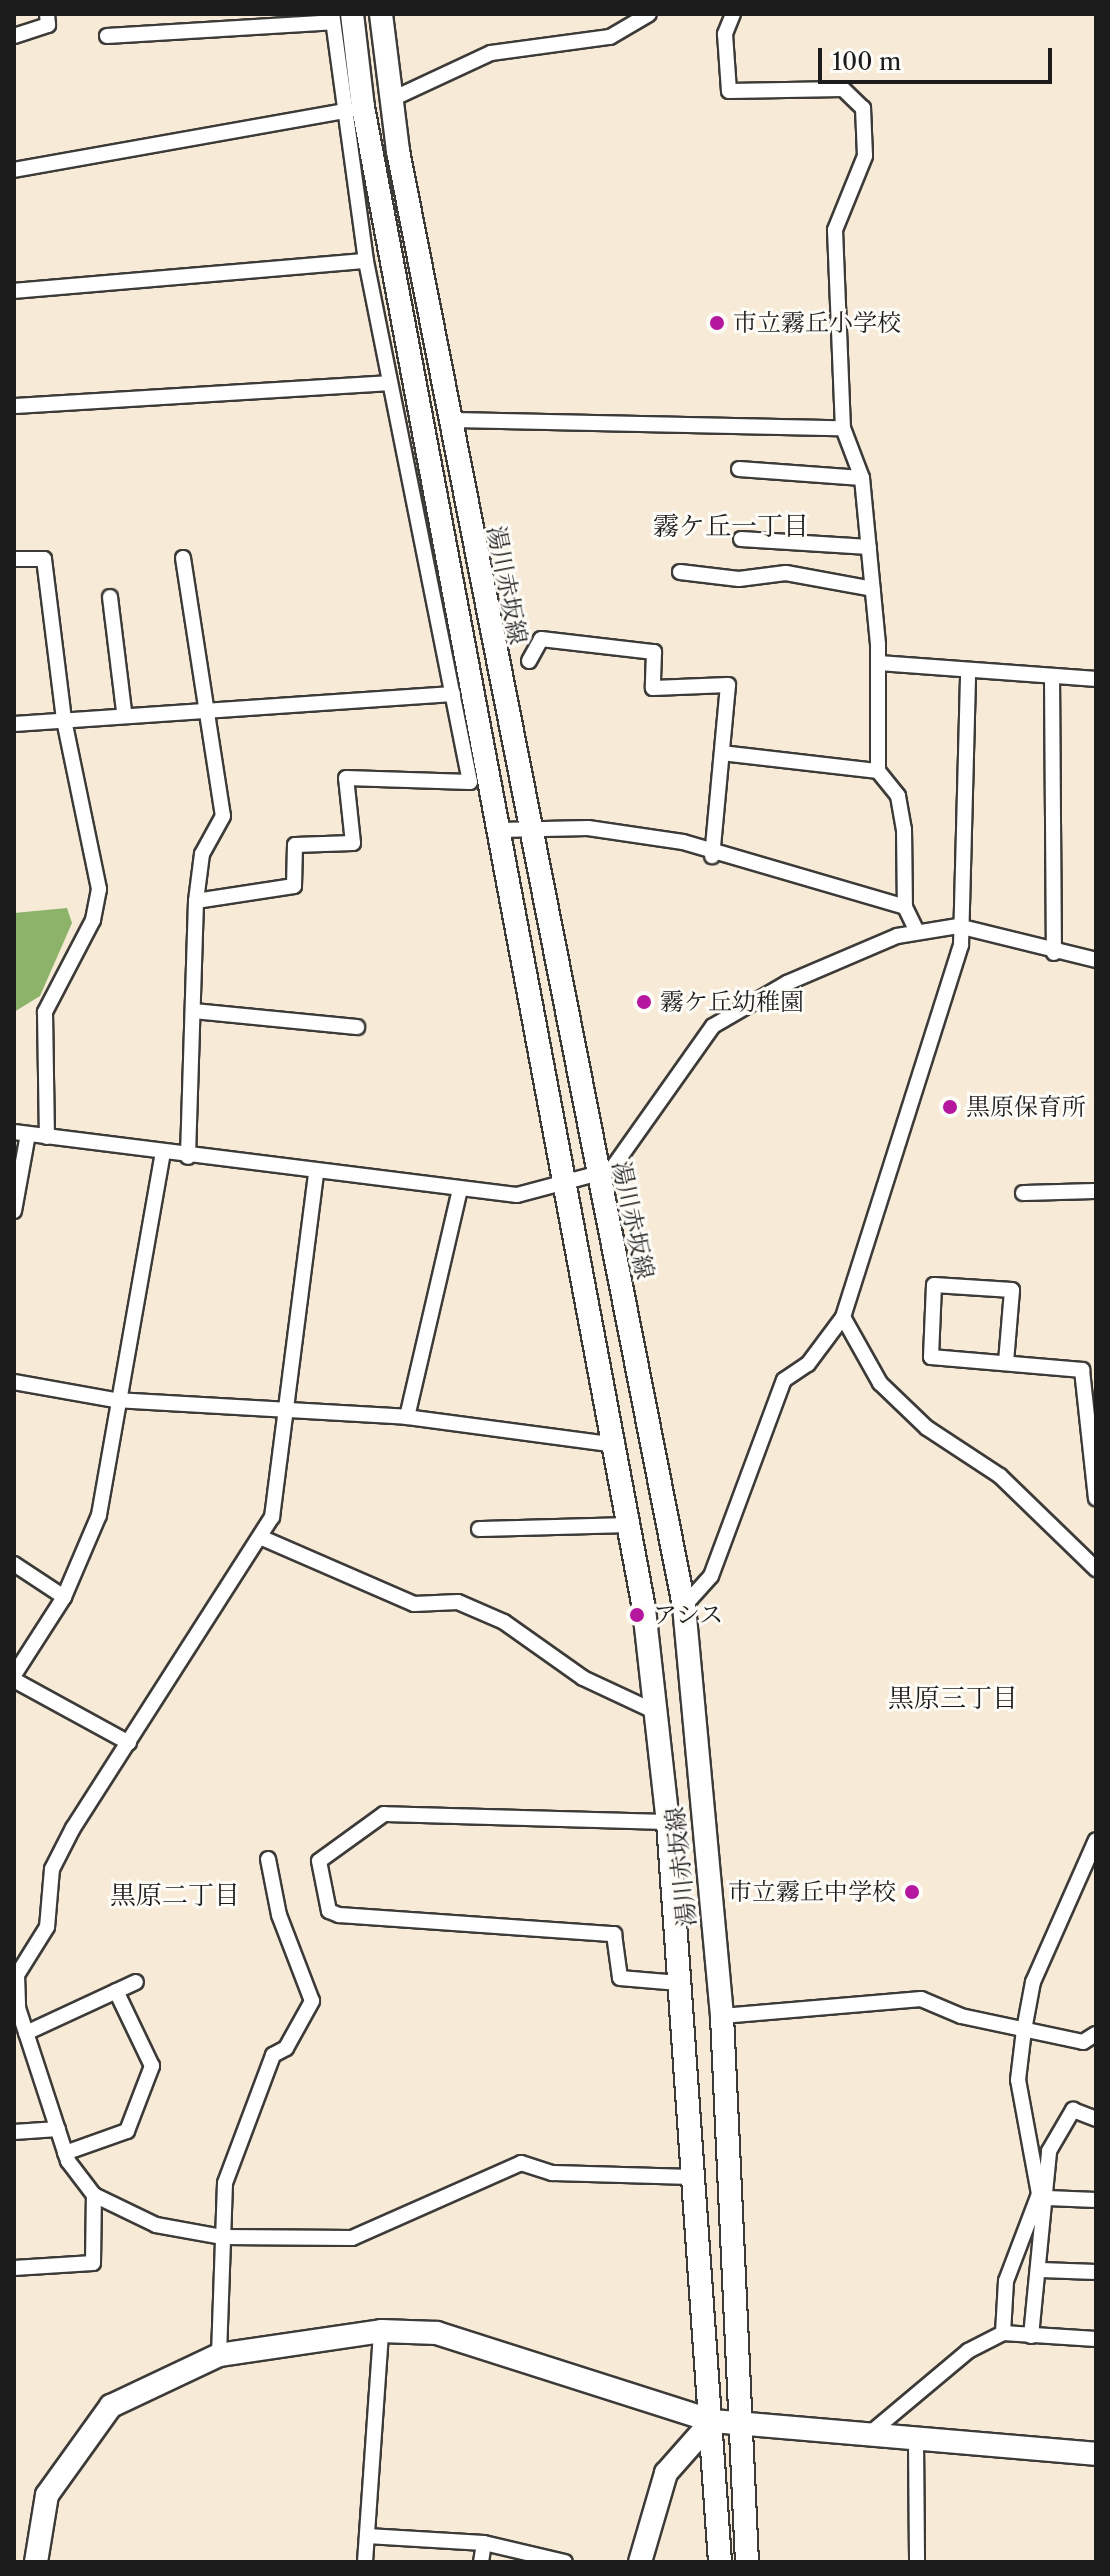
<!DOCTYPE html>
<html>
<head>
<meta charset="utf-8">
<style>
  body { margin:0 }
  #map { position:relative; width:1110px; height:2576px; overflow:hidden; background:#f7ead7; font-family:"Libre Caslon Text","Noto Serif JP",serif }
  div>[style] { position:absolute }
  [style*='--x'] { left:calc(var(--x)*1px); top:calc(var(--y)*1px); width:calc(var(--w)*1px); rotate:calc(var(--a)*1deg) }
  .forest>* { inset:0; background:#8cb369 }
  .roads { filter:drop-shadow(2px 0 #3d3b38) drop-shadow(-2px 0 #3d3b38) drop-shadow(0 2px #3d3b38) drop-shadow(0 -2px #3d3b38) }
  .street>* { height:14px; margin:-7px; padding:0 7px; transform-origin:7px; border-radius:7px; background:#fff }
  .secondary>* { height:22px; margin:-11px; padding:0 11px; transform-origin:11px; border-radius:11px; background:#fff }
  .dots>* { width:22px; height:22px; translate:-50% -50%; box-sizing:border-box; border:4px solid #fdfcf7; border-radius:50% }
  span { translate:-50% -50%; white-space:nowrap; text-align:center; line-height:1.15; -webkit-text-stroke:6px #fdfcf7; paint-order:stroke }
  .poi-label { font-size:24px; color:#1c1c1c }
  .left { translate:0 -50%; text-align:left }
  .right { translate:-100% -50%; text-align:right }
  .street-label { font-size:24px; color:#1c1c1c }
  .neighbourhood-label { font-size:26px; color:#1c1c1c }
  .frame { position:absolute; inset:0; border:16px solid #1c1c1c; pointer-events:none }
  .scale { position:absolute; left:818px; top:48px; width:234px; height:36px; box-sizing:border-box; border:4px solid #1c1c1c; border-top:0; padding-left:10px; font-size:24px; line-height:28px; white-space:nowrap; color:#1c1c1c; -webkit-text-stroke:6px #fdfcf7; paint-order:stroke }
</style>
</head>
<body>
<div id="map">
  <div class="forest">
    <i style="clip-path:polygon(67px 908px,72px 923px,40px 996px,14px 1012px,14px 913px)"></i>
  </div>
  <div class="roads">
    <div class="street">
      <i style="--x:733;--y:14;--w:22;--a:112"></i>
      <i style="--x:725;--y:34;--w:57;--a:86"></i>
      <i style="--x:729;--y:91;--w:114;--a:-1"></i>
      <i style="--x:843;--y:89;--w:28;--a:44"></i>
      <i style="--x:863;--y:108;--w:48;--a:87.6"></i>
      <i style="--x:865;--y:156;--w:80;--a:112.1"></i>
      <i style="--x:835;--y:230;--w:198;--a:87.7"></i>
      <i style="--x:843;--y:428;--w:53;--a:69.2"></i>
      <i style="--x:862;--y:478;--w:167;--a:84.5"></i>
      <i style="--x:878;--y:644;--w:127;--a:90"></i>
      <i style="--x:878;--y:771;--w:32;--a:51"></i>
      <i style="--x:898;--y:796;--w:34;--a:80"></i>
      <i style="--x:904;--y:829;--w:78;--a:89.3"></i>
      <i style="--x:14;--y:36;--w:36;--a:-18"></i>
      <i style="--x:48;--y:25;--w:11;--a:-95"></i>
      <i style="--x:107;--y:36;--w:226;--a:-3.5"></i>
      <i style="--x:390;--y:100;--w:111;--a:-25"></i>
      <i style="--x:491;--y:53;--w:120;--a:-7.7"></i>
      <i style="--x:610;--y:37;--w:45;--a:-30.5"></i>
      <i style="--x:14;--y:170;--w:341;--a:-10.1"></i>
      <i style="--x:14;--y:291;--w:353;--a:-4.9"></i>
      <i style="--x:14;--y:406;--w:375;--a:-3.5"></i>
      <i style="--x:450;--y:420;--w:393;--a:1.2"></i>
      <i style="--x:739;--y:469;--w:123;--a:4.2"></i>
      <i style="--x:741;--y:539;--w:128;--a:3.6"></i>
      <i style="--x:183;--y:558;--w:261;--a:81.2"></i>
      <i style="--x:223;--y:816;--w:43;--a:118.9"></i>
      <i style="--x:202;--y:854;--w:47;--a:97.3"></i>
      <i style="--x:196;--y:901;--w:256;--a:91.8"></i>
      <i style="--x:14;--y:559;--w:30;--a:0"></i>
      <i style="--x:44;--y:559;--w:162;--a:82.9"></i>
      <i style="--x:64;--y:720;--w:173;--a:78.3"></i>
      <i style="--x:99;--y:889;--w:32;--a:101"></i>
      <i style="--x:93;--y:920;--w:104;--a:117.6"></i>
      <i style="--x:45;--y:1012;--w:125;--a:89.1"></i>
      <i style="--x:680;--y:572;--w:59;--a:6.8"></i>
      <i style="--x:739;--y:579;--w:47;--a:-7.3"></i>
      <i style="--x:786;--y:573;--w:88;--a:10.4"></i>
      <i style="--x:110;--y:597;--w:115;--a:83"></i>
      <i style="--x:529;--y:661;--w:25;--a:-61"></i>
      <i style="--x:541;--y:639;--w:114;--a:6.6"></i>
      <i style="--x:654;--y:652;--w:36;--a:92"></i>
      <i style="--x:653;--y:688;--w:75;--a:-2.3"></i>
      <i style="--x:728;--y:685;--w:172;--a:95.3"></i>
      <i style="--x:879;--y:663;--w:218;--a:4.2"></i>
      <i style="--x:1052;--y:676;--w:277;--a:89.6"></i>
      <i style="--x:14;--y:724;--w:440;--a:-3.9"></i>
      <i style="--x:722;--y:753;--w:157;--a:6.6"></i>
      <i style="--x:499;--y:830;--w:89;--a:-1.3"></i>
      <i style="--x:588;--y:828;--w:96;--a:8.4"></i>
      <i style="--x:683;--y:842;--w:231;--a:16.3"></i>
      <i style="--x:905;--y:907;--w:25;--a:64"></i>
      <i style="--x:196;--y:901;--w:99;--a:-8.7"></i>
      <i style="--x:294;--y:886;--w:41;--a:-88.6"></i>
      <i style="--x:295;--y:845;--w:58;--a:-2"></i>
      <i style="--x:353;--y:843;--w:65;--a:-96.1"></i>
      <i style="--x:346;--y:778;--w:124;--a:1.8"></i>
      <i style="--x:470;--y:782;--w:531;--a:-101.29"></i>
      <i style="--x:366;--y:261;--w:249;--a:-97.8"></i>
      <i style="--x:193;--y:1011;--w:165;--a:5.6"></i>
      <i style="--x:14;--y:1132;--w:507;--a:7.14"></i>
      <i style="--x:517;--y:1195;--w:97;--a:-14.9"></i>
      <i style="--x:611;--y:1170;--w:176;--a:-54.7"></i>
      <i style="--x:713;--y:1026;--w:86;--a:-30.2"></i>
      <i style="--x:787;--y:983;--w:120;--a:-23.1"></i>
      <i style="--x:897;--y:936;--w:62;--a:-9.3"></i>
      <i style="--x:958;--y:926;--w:142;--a:13.8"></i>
      <i style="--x:316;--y:1174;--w:346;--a:97.3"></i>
      <i style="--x:272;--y:1517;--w:369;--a:122.6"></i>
      <i style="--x:73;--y:1828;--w:46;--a:117.1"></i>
      <i style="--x:52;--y:1869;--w:58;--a:94.9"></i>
      <i style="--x:47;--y:1927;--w:57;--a:122"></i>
      <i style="--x:17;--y:1975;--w:33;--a:88"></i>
      <i style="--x:18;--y:2008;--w:161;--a:71.9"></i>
      <i style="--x:68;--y:2161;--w:43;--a:52.6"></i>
      <i style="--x:94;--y:2195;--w:69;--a:25.8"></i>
      <i style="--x:156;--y:2225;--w:68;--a:10.2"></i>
      <i style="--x:223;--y:2237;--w:129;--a:0.4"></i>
      <i style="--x:352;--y:2238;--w:185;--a:-23.9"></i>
      <i style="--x:521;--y:2163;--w:33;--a:18"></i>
      <i style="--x:552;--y:2173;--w:141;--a:1.6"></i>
      <i style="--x:1023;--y:1193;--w:73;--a:-1.6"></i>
      <i style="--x:14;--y:1211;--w:78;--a:-79.7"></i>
      <i style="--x:843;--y:1317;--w:76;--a:60.7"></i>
      <i style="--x:880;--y:1383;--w:65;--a:43.8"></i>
      <i style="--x:927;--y:1428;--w:87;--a:33.3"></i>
      <i style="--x:1000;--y:1476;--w:134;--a:44.1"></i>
      <i style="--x:1006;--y:1362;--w:72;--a:-85.2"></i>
      <i style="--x:1012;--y:1290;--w:78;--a:-176.3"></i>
      <i style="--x:934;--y:1285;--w:72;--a:92.4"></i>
      <i style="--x:931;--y:1357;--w:152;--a:4.9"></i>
      <i style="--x:1082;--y:1370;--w:129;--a:83.8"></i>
      <i style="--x:14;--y:1382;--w:103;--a:10.1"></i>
      <i style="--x:115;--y:1400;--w:292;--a:3.3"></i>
      <i style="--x:407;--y:1417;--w:212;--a:7.6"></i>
      <i style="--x:407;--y:1417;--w:230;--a:-76.9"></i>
      <i style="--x:479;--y:1529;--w:153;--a:-1.5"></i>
      <i style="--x:260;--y:1537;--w:168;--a:23.5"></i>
      <i style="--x:414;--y:1604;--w:44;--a:-2.6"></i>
      <i style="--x:458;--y:1602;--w:50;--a:23.5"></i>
      <i style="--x:504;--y:1622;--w:97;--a:35.3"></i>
      <i style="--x:583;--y:1678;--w:83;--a:25"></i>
      <i style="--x:14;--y:1564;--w:60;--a:33.4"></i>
      <i style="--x:684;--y:1606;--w:40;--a:-48"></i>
      <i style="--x:711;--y:1576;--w:209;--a:-69.6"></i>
      <i style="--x:784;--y:1380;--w:29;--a:-34"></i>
      <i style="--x:808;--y:1364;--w:59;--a:-53.3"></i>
      <i style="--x:843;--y:1317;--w:390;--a:-72.4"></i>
      <i style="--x:961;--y:945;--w:275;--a:-88.5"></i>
      <i style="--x:14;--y:1675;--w:93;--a:-57.3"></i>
      <i style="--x:64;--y:1597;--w:89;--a:-66.9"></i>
      <i style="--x:99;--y:1515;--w:369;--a:-80"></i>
      <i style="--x:14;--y:1680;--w:131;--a:28.7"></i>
      <i style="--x:668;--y:1822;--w:284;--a:-178.4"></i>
      <i style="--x:384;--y:1814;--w:80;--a:144.1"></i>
      <i style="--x:319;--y:1861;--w:51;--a:78.7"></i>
      <i style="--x:329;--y:1911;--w:11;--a:22"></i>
      <i style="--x:339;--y:1915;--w:276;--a:4"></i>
      <i style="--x:614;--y:1934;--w:44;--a:82.2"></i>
      <i style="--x:620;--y:1978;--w:59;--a:4.8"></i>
      <i style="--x:722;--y:2016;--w:200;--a:-4.9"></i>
      <i style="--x:921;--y:1999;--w:43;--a:23"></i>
      <i style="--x:961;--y:2016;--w:125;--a:12"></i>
      <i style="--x:1083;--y:2042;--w:15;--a:-32"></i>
      <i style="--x:26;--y:2033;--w:121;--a:-24.9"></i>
      <i style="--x:14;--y:2132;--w:44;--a:-3.9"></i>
      <i style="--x:65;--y:2153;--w:66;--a:-19.5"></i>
      <i style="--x:127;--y:2131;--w:70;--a:-69"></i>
      <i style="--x:152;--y:2066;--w:83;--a:-115.6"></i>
      <i style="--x:1047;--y:2198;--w:49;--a:2.3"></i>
      <i style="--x:14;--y:2268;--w:79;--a:-3.6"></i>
      <i style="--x:93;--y:2263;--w:68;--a:-89.2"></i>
      <i style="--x:1041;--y:2270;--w:55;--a:2.1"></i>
      <i style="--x:1003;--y:2333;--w:52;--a:-86.7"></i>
      <i style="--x:1006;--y:2281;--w:93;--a:-69.2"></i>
      <i style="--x:1039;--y:2194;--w:116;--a:-100.4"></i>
      <i style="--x:1018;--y:2080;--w:50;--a:-83.2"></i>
      <i style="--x:1024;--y:2030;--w:49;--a:-79.4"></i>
      <i style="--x:1033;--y:1982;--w:155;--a:-66.1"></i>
      <i style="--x:1031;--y:2336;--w:186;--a:-84.4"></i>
      <i style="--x:1049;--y:2151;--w:48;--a:-59.7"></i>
      <i style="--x:1073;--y:2110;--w:25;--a:21"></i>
      <i style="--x:219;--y:2355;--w:172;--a:-88"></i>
      <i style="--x:225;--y:2183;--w:137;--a:-69.4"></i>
      <i style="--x:273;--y:2055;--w:15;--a:-28"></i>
      <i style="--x:286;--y:2048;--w:54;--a:-61"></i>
      <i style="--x:312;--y:2001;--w:92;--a:-111"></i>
      <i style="--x:279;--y:1915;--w:57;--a:-101.1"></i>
      <i style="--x:868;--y:2435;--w:131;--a:-40"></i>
      <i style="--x:968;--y:2351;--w:39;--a:-27"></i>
      <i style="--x:1003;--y:2333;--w:93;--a:3.7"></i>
      <i style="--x:916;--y:2442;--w:120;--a:89.5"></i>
      <i style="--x:367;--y:2536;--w:117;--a:3.4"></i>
      <i style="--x:365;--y:2562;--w:232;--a:-86"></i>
      <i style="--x:481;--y:2562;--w:19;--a:-81"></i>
      <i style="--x:484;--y:2543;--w:83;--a:13.2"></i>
    </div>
    <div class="secondary">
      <i style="--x:352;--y:14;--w:94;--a:83.3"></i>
      <i style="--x:363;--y:107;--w:1528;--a:79.4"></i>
      <i style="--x:644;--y:1609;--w:214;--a:83.6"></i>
      <i style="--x:668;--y:1822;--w:742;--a:85.98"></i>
      <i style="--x:381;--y:14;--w:138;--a:82.9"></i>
      <i style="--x:398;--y:151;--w:1483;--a:78.88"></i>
      <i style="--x:684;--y:1606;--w:412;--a:84.7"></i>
      <i style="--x:722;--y:2016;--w:547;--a:87.38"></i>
      <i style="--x:36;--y:2562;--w:68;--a:-80.7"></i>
      <i style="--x:47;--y:2495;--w:110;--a:-54.3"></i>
      <i style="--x:111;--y:2406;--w:119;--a:-25.3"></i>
      <i style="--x:219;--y:2355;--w:164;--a:-8.4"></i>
      <i style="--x:381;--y:2331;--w:56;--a:2"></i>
      <i style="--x:437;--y:2333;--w:289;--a:17.7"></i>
      <i style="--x:712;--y:2421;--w:385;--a:4.9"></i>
      <i style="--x:640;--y:2562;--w:93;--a:-73.7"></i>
      <i style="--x:666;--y:2473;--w:69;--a:-48.5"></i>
    </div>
  </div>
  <div class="dots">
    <i style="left:717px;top:323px;background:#b5179e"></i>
    <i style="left:644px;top:1002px;background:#b5179e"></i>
    <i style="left:950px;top:1107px;background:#b5179e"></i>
    <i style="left:637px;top:1615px;background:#b5179e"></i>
    <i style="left:912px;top:1892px;background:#b5179e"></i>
  </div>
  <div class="poi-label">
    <span class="left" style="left:733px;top:323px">市立霧丘小学校</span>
    <span class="left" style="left:660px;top:1002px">霧ケ丘幼稚園</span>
    <span class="left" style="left:966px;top:1107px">黒原保育所</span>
    <span class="left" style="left:653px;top:1615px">アシス</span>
    <span class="right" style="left:896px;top:1892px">市立霧丘中学校</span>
  </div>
  <div class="street-label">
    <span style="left:507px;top:585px;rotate:79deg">湯川赤坂線</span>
    <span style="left:633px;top:1220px;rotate:78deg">湯川赤坂線</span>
    <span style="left:681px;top:1867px;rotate:-96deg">湯川赤坂線</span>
  </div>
  <div class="neighbourhood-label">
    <span style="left:731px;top:527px">霧ケ丘一丁目</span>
    <span style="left:953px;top:1699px">黒原三丁目</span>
    <span style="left:175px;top:1896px">黒原二丁目</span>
  </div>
  <div class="frame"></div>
  <div class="scale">100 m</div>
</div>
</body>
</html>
